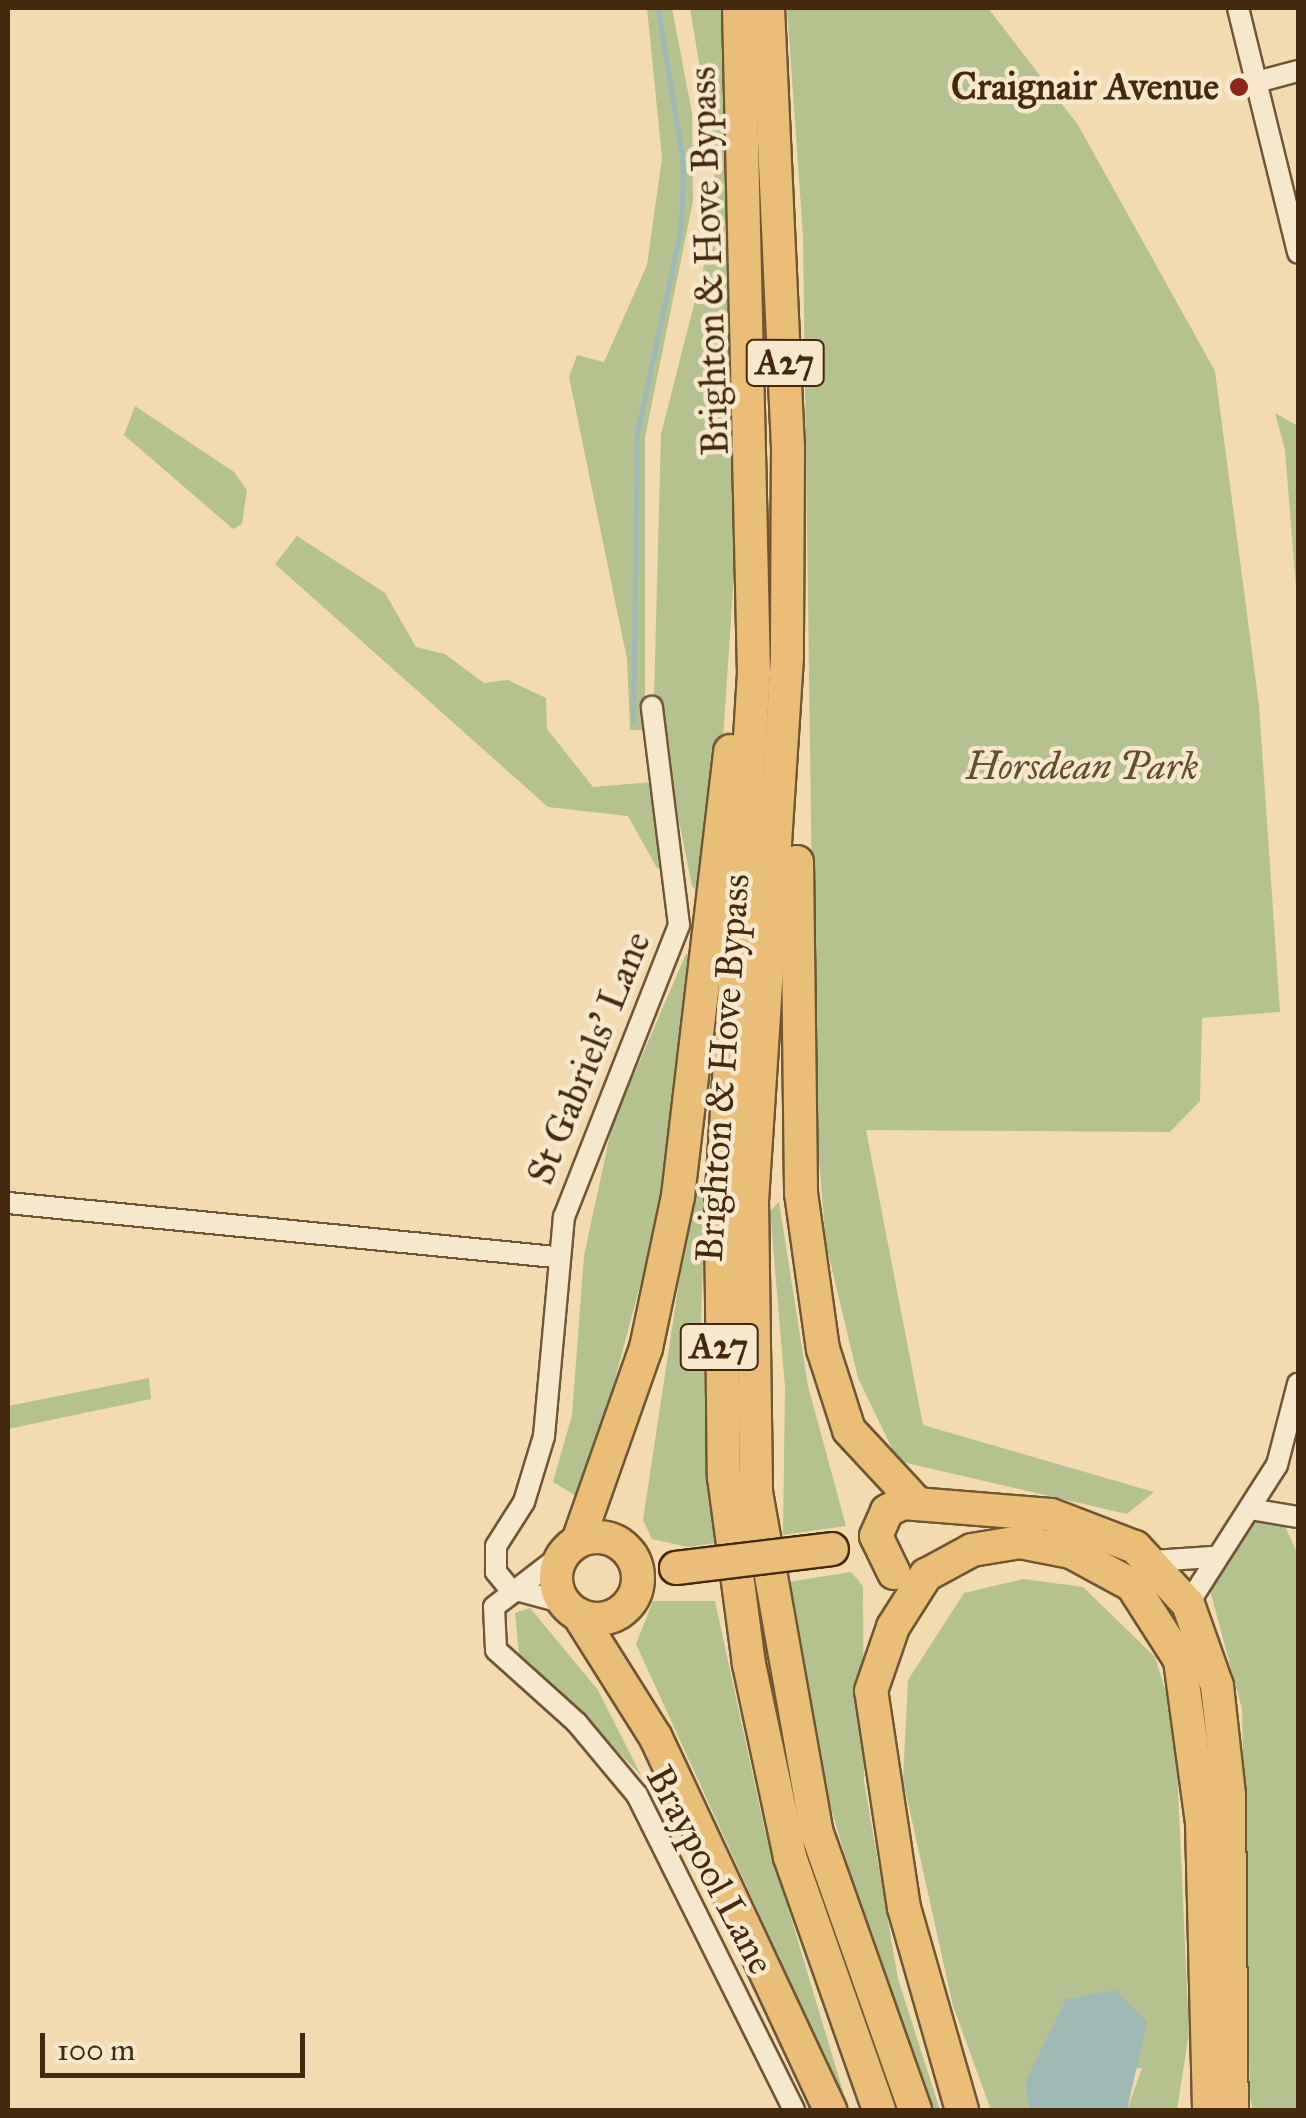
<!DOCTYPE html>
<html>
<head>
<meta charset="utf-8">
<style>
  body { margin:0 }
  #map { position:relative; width:1306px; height:2118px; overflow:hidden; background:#f3dbaf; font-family:"IM FELL Great Primer",serif }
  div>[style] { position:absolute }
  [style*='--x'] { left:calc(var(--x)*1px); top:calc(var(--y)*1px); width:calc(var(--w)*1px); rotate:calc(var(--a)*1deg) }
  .green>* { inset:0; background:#b5c18f }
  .water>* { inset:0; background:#9fb9b5 }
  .stream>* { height:5px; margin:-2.5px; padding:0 2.5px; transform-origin:2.5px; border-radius:2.5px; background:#9fb9b5 }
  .roads { filter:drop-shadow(2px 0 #705635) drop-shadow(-2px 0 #705635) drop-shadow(0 2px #705635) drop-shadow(0 -2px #705635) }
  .minor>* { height:20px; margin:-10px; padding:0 10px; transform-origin:10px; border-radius:10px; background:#f7e8cb }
  .trunk>* { height:32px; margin:-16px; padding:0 16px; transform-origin:16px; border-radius:16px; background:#eabe78 }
  .trunk>.ring { margin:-16px; padding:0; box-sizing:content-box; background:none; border:32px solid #eabe78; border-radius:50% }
  .bridges { filter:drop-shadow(2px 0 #45290c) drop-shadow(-2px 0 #45290c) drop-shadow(0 2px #45290c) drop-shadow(0 -2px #45290c) }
  .trunk-bridge>* { height:32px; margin:-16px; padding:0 16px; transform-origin:16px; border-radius:16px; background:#eabe78 }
  .dots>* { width:28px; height:28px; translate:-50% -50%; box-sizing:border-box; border:5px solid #f7e8cb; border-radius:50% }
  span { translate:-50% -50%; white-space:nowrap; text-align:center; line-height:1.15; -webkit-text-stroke:9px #f7e8cb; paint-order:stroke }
  .shield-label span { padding:2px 8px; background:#f7e8cb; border:2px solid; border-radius:8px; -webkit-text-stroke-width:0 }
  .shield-label { font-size:35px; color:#45290c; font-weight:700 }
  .poi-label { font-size:38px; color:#45290c; font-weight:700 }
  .right { translate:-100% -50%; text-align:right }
  .street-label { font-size:38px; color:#45290c }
  .park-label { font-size:38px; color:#614f2d; font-style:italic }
  .frame { position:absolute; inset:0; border:10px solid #45290c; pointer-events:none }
  .scale { position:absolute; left:40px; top:2033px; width:265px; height:45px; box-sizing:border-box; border:5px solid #45290c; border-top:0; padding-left:12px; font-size:30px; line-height:35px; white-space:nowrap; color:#45290c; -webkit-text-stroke:8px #f7e8cb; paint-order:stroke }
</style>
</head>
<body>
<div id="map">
  <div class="green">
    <i style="clip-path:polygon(647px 8px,672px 8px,692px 113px,693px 201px,645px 437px,645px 730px,630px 730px,627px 659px,569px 377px,577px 355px,604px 362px,647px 265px,662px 158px)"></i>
    <i style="clip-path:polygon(690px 8px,726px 8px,739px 499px,712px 904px,692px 886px,654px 697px,661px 434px,713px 230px,715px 160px)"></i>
    <i style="clip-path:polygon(787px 8px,988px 8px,1078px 125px,1215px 371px,1259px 705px,1280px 1012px,1202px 1018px,1200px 1101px,1170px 1132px,866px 1130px,923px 1425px,1154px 1492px,1127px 1514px,898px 1461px,858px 1378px,826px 1244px,815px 1111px,803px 236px)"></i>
    <i style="clip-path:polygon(135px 406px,234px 472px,247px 490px,242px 524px,233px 529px,124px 435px)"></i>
    <i style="clip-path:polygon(1275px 413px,1298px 426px,1297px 600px,1285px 450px)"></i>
    <i style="clip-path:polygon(297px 536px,385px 593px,416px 647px,445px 654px,484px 683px,508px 680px,546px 698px,547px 729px,593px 787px,653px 782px,669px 871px,657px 868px,628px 816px,548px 807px,275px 564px)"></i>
    <i style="clip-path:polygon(686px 954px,701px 954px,665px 1191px,583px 1500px,553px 1482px,572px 1415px,584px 1256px,612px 1125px)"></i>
    <i style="clip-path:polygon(705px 1190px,701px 1325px,715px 1543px,688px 1547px,652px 1539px,643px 1520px,692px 1196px)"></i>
    <i style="clip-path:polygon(779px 1202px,808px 1386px,846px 1526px,783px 1535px,785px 1387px,770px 1211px)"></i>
    <i style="clip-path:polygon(149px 1378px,151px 1399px,8px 1429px,8px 1406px)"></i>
    <i style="clip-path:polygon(1257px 1517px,1282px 1520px,1296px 1550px,1298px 2110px,1253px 2110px,1250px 2097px,1242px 1709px,1208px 1583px)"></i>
    <i style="clip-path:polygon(851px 1572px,863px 1586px,864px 1781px,898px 1979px,940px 2110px,928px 2110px,892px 2016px,808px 1730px,788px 1582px)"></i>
    <i style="clip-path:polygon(1023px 1579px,1083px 1587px,1155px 1657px,1175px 1722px,1189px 2033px,1177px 2110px,1127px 2110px,1142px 2068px,1025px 2082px,1029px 2110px,991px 2110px,953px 2006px,903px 1780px,908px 1680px,964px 1593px)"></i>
    <i style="clip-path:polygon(653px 1601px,715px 1601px,765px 1831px,848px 2108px,636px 1644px)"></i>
    <i style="clip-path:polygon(530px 1608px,598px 1690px,641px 1775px,519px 1654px,515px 1613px)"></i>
  </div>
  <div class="water">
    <i style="clip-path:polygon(1116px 1990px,1147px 2022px,1127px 2110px,1029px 2110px,1025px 2082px,1066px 1999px)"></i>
  </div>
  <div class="stream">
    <i style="--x:633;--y:722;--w:289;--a:-89.2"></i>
    <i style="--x:637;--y:433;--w:211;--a:-77.9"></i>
    <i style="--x:681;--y:227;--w:63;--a:-88.2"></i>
    <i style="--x:683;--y:164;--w:158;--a:-99.1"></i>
  </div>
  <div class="roads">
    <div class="minor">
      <i style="--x:1238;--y:8;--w:252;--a:76.2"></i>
      <i style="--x:1253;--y:83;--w:47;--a:-14.9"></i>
      <i style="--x:8;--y:1203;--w:550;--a:5.64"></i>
      <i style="--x:1250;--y:1509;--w:49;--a:9.5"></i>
      <i style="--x:564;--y:1553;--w:88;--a:142.4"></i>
      <i style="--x:494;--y:1607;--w:43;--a:87.3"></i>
      <i style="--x:496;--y:1650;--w:109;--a:42"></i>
      <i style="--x:577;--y:1723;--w:94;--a:50.2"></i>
      <i style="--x:637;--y:1795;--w:352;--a:63.5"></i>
      <i style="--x:1153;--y:1561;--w:59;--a:-3.9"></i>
      <i style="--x:509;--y:1588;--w:21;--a:-129"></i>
      <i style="--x:496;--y:1572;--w:26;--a:-90"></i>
      <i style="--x:496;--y:1546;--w:52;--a:-57.5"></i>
      <i style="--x:524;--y:1502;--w:69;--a:-73.1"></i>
      <i style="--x:544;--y:1436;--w:220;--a:-84.8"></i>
      <i style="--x:564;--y:1217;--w:314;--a:-68.5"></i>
      <i style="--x:679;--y:925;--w:220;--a:-97.1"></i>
      <i style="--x:509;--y:1588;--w:58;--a:15"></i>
      <i style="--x:1188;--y:1604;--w:165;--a:-57.4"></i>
      <i style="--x:1277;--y:1465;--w:84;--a:-75.5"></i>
    </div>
    <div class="trunk">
      <i style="--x:739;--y:8;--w:665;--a:88.71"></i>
      <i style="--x:754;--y:673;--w:536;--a:93.53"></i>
      <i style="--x:721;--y:1208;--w:269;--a:89.4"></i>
      <i style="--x:724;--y:1477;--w:189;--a:82.4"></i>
      <i style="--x:749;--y:1664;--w:197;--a:78"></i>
      <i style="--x:790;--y:1857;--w:268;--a:70.6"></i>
      <i style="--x:768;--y:8;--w:439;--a:87.4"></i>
      <i style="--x:788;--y:447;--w:210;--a:90.3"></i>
      <i style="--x:787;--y:657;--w:545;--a:93.68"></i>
      <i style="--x:752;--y:1201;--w:291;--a:89.2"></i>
      <i style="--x:756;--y:1492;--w:346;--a:79.9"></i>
      <i style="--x:817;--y:1833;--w:294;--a:70.5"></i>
      <i style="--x:797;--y:862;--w:331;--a:89.3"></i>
      <i style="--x:801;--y:1193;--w:158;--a:82"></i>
      <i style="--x:823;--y:1349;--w:85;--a:72.2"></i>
      <i style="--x:849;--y:1430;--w:97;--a:47.1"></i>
      <i class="ring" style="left:556px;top:1537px;width:50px;height:50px"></i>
      <i style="--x:578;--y:1541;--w:205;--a:-70.6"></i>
      <i style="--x:646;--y:1348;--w:155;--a:-78.1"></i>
      <i style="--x:678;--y:1196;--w:448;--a:-83.3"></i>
      <i style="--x:894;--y:1573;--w:41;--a:-115.9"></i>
      <i style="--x:876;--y:1536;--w:27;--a:-66"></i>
      <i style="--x:887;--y:1511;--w:18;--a:-27"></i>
      <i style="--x:903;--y:1503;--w:148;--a:4.6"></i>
      <i style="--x:1051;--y:1515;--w:90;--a:20.9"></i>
      <i style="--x:1135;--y:1547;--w:78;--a:47.1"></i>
      <i style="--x:1188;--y:1604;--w:87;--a:70.5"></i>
      <i style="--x:1217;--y:1686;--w:110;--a:83.7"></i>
      <i style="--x:1229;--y:1795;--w:315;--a:89.5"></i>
      <i style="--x:578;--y:1614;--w:146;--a:57.8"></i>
      <i style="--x:656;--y:1738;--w:411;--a:64.9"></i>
      <i style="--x:962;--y:2110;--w:210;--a:-106"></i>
      <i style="--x:904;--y:1908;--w:219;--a:-98.6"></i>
      <i style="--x:871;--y:1691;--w:68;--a:-71"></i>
      <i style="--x:893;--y:1627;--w:62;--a:-57.6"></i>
      <i style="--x:926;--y:1575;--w:52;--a:-28.5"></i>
      <i style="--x:972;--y:1550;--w:49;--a:-9.5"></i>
      <i style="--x:1020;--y:1542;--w:52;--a:11.1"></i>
      <i style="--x:1071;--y:1552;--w:69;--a:28.4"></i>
      <i style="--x:1132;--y:1585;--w:89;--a:57.4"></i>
      <i style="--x:1180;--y:1660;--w:163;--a:82.3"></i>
      <i style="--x:1202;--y:1822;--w:288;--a:88.6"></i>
    </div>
  </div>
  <div class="bridges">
    <div class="trunk-bridge">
      <i style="--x:676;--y:1568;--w:157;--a:-6.9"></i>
    </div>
  </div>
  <div class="dots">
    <i style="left:1239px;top:87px;background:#8f2418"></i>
  </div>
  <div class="shield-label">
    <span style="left:785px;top:363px">A27</span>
    <span style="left:719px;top:1347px">A27</span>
  </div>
  <div class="poi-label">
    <span class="right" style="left:1219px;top:87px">Craignair Avenue</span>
  </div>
  <div class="street-label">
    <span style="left:709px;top:261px;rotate:-92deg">Brighton &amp; Hove Bypass</span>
    <span style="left:589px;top:1058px;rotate:-68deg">St Gabriels' Lane</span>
    <span style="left:723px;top:1068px;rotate:-86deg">Brighton &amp; Hove Bypass</span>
    <span style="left:710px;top:1870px;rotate:62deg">Braypool Lane</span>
  </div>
  <div class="park-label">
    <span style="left:1082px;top:767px">Horsdean Park</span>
  </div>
  <div class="frame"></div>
  <div class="scale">100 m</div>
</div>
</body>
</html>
